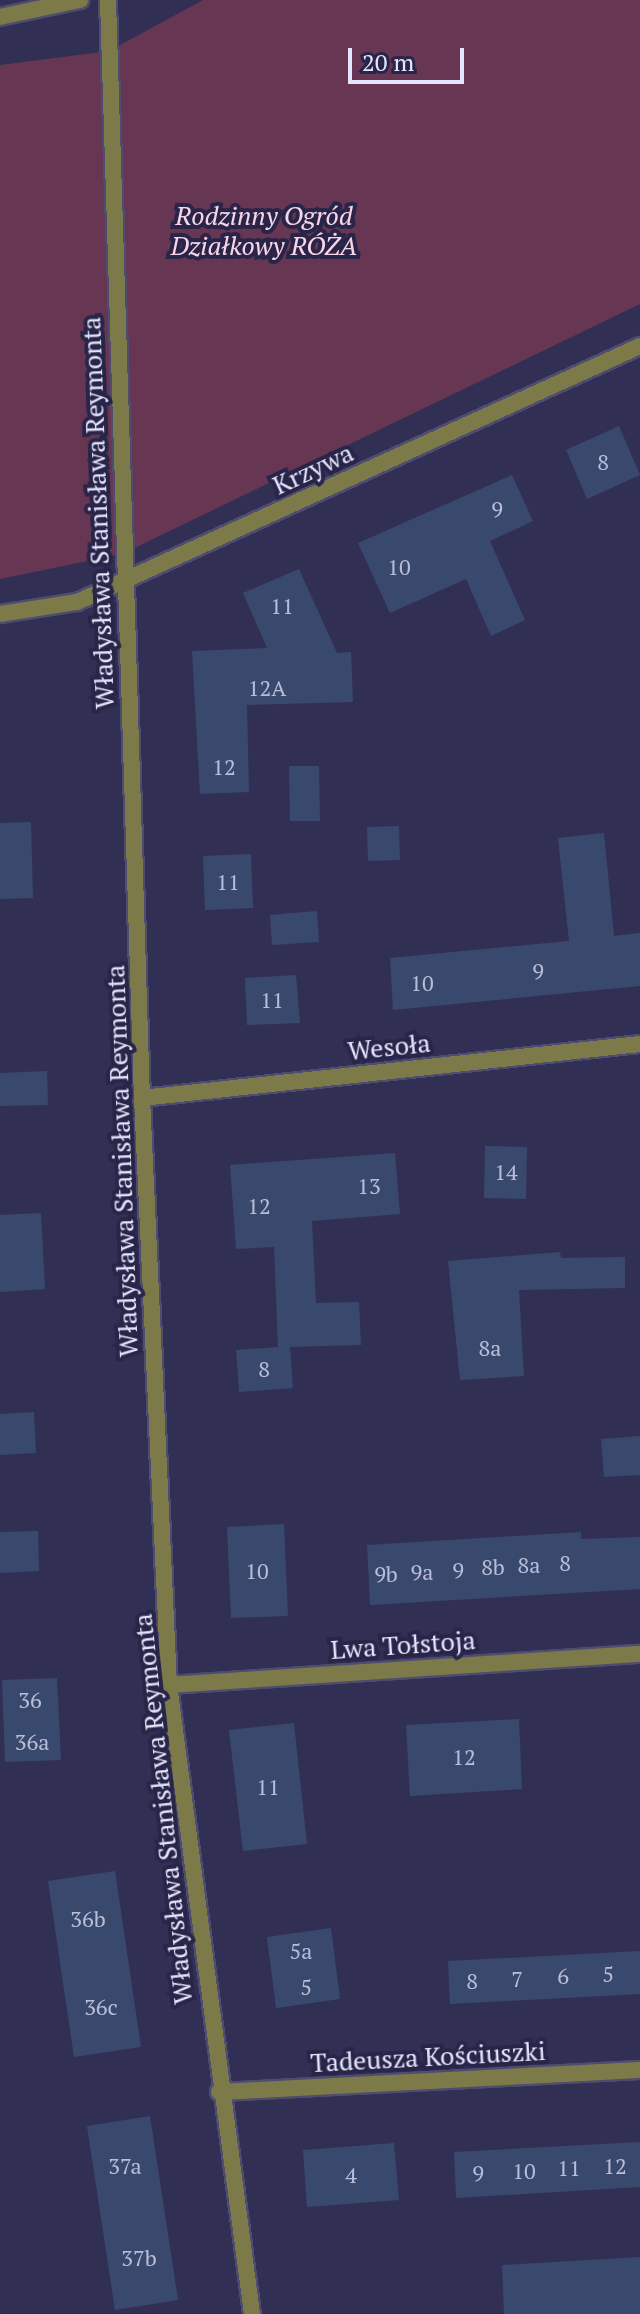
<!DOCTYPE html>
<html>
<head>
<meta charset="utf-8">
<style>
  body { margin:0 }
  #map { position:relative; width:640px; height:2314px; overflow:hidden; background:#322f55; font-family:"PT Serif",serif }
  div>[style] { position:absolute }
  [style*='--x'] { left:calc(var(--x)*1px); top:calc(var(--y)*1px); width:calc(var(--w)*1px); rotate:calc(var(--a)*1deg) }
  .green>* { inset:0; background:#663652 }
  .building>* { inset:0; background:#39496e }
  .roads { filter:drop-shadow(2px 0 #4e4c70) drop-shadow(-2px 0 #4e4c70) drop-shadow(0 2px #4e4c70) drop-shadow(0 -2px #4e4c70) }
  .minor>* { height:16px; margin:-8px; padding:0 8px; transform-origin:8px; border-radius:8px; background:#7d7a49 }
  span { translate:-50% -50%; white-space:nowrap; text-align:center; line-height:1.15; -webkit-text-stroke:8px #282549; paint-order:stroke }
  .number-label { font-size:22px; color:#b9bdd8 }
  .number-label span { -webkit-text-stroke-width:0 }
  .park-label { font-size:26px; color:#fad5e8; font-style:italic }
  .street-label { font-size:26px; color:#e4e4fc }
  .scale { position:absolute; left:348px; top:48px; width:116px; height:36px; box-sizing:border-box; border:4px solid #e4e4fc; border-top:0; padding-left:10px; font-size:24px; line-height:28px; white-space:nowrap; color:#e4e4fc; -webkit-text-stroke:6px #282549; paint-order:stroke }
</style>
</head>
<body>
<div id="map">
  <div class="green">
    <i style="clip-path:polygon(203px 0,640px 0,640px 304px,122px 554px,0 579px,0 65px,109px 51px)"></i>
  </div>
  <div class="building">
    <i style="clip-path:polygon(619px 426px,640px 475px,587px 499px,566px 450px)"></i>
    <i style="clip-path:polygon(512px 475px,533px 521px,490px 541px,525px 620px,491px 636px,466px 579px,390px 613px,358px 543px)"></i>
    <i style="clip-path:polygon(299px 569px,337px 653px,351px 652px,353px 702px,247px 705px,249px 792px,200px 794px,192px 651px,267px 648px,243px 593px)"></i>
    <i style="clip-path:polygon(289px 766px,319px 766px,320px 821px,290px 821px)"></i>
    <i style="clip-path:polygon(31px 822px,33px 898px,0 899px,0 823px)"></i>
    <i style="clip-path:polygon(399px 826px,400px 860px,368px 861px,367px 827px)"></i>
    <i style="clip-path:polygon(604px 833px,614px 936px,640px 933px,640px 986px,393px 1010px,390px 958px,569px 941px,558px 838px)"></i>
    <i style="clip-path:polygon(251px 854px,253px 908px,205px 910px,203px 856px)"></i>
    <i style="clip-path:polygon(317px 911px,319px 942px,272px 945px,270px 915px)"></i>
    <i style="clip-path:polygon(296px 975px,300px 1023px,247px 1025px,245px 978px)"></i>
    <i style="clip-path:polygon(47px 1071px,48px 1105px,0 1106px,0 1073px)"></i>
    <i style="clip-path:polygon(485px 1146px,527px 1147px,526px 1199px,484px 1198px)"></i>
    <i style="clip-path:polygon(395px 1153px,400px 1214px,312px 1221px,316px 1303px,359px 1302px,361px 1345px,290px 1347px,293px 1388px,239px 1392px,236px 1350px,278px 1347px,274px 1247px,236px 1249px,230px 1165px)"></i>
    <i style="clip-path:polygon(41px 1213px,45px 1289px,0 1292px,0 1215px)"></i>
    <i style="clip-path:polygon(560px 1252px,561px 1258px,625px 1257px,625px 1288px,519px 1290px,524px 1376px,460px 1380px,448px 1261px)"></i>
    <i style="clip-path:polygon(34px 1412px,36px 1453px,0 1455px,0 1414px)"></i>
    <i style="clip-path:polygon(640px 1436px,640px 1475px,604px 1477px,601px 1439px)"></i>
    <i style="clip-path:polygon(284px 1524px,288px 1616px,231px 1618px,227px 1527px)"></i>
    <i style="clip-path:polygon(38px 1531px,39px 1571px,0 1573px,0 1532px)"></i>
    <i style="clip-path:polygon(581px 1532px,581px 1539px,640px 1537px,640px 1589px,370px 1605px,367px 1545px)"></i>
    <i style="clip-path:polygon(57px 1678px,61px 1760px,5px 1762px,2px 1680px)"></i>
    <i style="clip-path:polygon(519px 1719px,522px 1789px,410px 1796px,406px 1725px)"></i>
    <i style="clip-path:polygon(294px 1723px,307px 1844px,243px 1851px,229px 1730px)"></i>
    <i style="clip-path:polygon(115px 1871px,141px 2047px,74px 2057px,48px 1881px)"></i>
    <i style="clip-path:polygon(331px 1928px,340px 1999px,276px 2008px,267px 1937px)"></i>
    <i style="clip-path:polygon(640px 1951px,640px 1994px,450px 2004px,448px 1961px)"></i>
    <i style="clip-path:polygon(150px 2116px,178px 2300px,115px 2310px,87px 2126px)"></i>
    <i style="clip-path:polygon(640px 2142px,640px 2187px,456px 2198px,454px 2152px)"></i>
    <i style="clip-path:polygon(394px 2143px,399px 2200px,307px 2207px,303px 2150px)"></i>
    <i style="clip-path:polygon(640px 2257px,640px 2314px,504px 2314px,502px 2265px)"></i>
  </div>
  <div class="roads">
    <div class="minor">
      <i style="--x:108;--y:0;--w:1099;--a:88.23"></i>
      <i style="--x:142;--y:1098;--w:588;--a:87.37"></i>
      <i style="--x:169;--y:1685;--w:634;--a:82.48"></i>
      <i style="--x:0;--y:17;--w:82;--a:-12"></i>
      <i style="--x:0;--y:614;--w:78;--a:-8.9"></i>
      <i style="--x:77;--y:602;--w:618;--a:-24.45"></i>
      <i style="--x:142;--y:1098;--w:501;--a:-6.19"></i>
      <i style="--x:169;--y:1685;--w:472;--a:-3.8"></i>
      <i style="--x:219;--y:2092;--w:422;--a:-3"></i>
    </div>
  </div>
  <div class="number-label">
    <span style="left:603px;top:462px">8</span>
    <span style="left:497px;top:509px">9</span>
    <span style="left:399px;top:567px">10</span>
    <span style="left:282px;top:606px">11</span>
    <span style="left:267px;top:688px">12A</span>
    <span style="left:224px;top:767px">12</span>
    <span style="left:228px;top:882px">11</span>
    <span style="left:538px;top:971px">9</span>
    <span style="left:422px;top:983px">10</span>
    <span style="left:272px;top:1000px">11</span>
    <span style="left:506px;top:1172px">14</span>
    <span style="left:369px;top:1186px">13</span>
    <span style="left:259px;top:1206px">12</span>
    <span style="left:490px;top:1348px">8a</span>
    <span style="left:264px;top:1369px">8</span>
    <span style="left:565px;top:1563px">8</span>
    <span style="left:529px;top:1565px">8a</span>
    <span style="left:493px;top:1567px">8b</span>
    <span style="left:458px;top:1570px">9</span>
    <span style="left:257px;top:1571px">10</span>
    <span style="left:422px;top:1572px">9a</span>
    <span style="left:386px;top:1574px">9b</span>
    <span style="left:30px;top:1700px">36</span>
    <span style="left:32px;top:1742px">36a</span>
    <span style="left:464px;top:1757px">12</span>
    <span style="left:268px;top:1787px">11</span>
    <span style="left:88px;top:1919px">36b</span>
    <span style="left:301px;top:1951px">5a</span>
    <span style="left:608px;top:1974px">5</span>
    <span style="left:563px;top:1976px">6</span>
    <span style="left:517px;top:1979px">7</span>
    <span style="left:472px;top:1981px">8</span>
    <span style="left:306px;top:1987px">5</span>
    <span style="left:101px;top:2007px">36c</span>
    <span style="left:125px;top:2166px">37a</span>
    <span style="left:615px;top:2166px">12</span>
    <span style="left:569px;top:2168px">11</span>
    <span style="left:524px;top:2171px">10</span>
    <span style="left:478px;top:2173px">9</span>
    <span style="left:351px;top:2175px">4</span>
    <span style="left:139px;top:2258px">37b</span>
  </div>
  <div class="park-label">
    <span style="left:264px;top:231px">Rodzinny Ogród<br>Działkowy RÓŻA</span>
  </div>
  <div class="street-label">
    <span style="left:313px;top:469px;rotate:-25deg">Krzywa</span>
    <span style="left:98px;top:513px;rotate:-92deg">Władysława Stanisława Reymonta</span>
    <span style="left:389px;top:1047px;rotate:-6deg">Wesoła</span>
    <span style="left:122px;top:1161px;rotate:-92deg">Władysława Stanisława Reymonta</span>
    <span style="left:403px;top:1645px;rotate:-4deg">Lwa Tołstoja</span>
    <span style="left:163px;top:1809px;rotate:-96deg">Władysława Stanisława Reymonta</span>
    <span style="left:428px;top:2057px;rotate:-3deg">Tadeusza Kościuszki</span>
  </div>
  <div class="scale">20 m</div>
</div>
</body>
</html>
